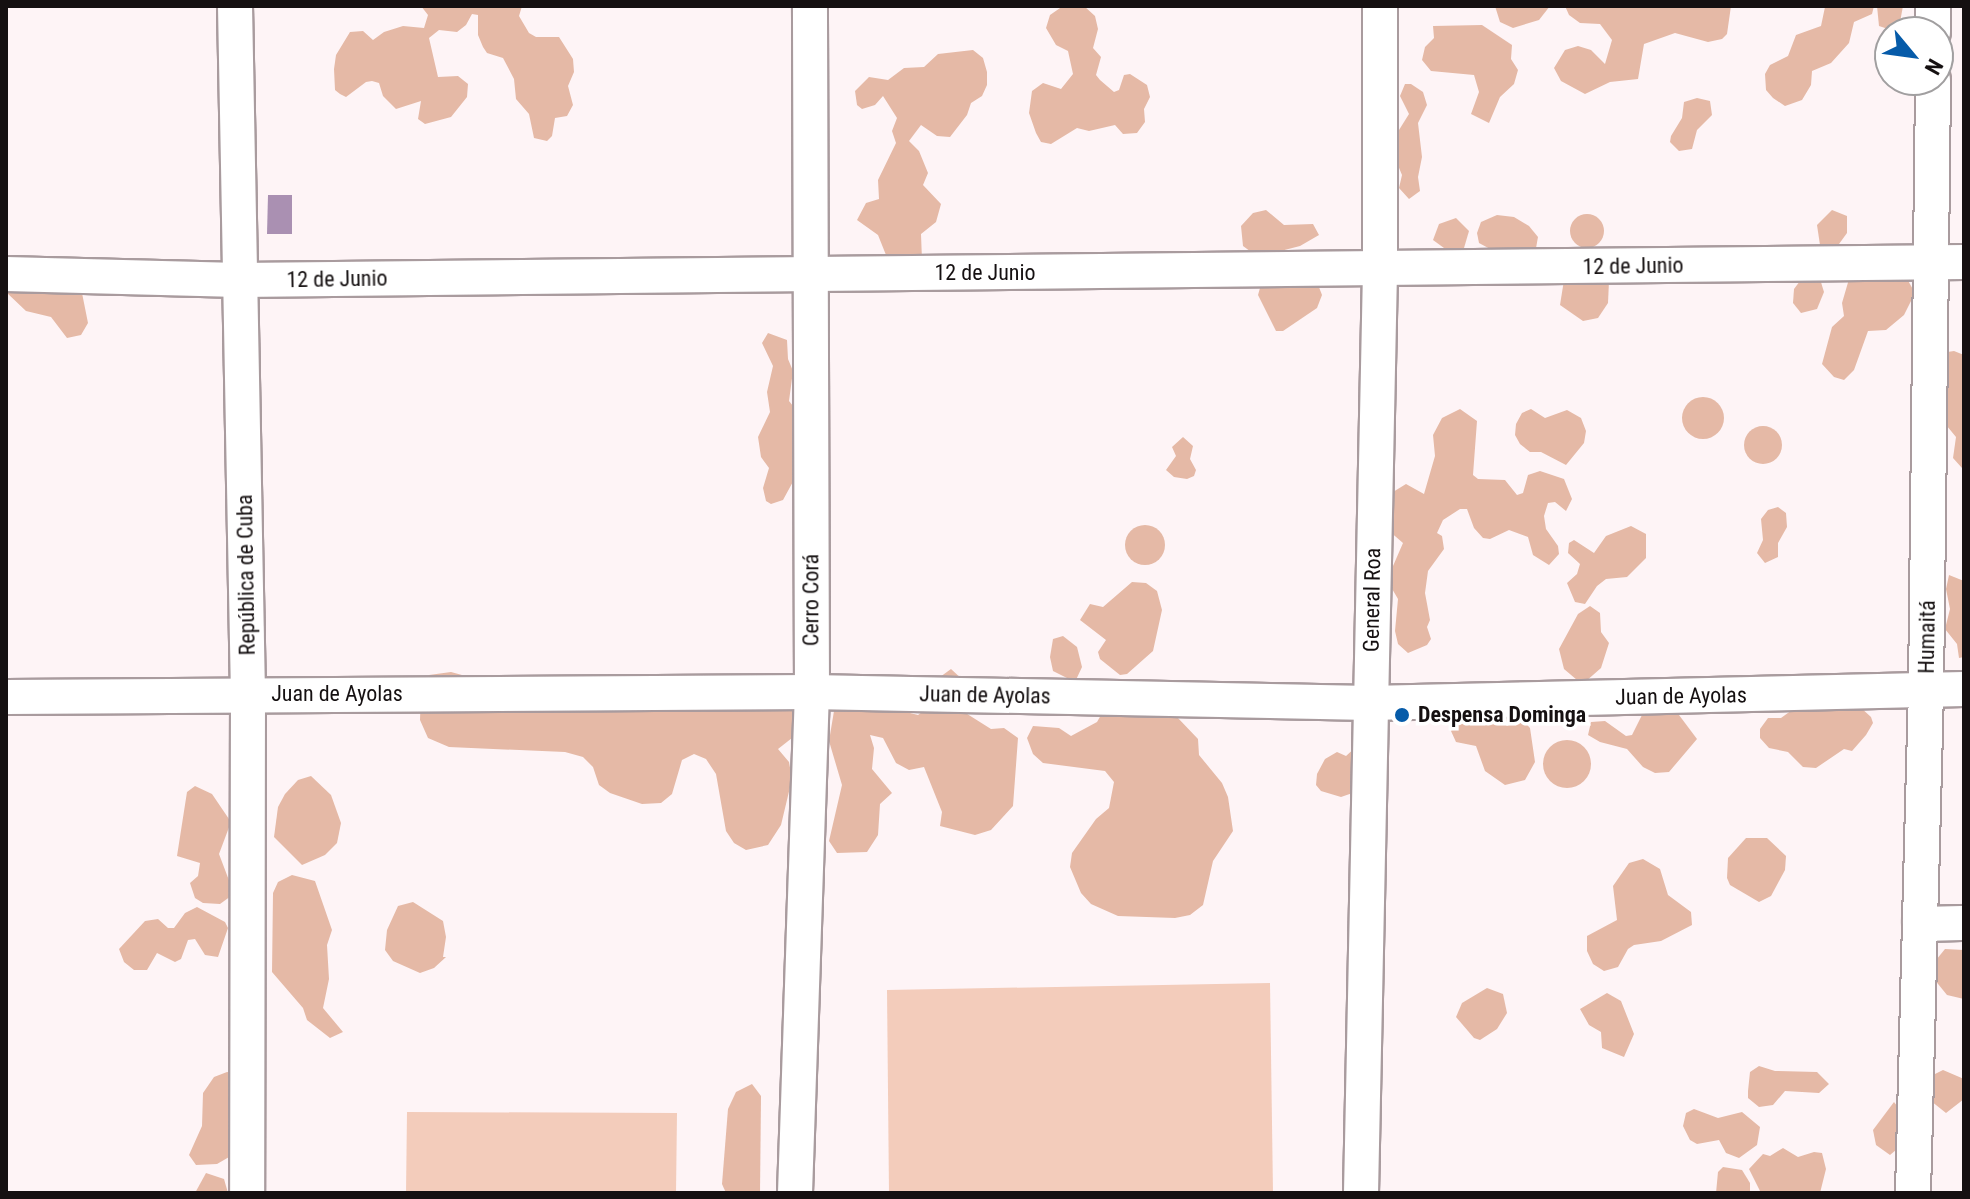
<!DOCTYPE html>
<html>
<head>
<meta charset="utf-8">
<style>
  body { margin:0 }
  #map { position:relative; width:1970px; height:1199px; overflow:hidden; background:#fef4f6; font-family:"Roboto Condensed",sans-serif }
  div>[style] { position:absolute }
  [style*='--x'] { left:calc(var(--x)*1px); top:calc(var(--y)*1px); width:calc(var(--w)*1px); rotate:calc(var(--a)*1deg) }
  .green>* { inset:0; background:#f3ccbb }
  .forest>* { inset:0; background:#e5b9a6 }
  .round { border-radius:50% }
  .water>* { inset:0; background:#aa90b2 }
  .roads { filter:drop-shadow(2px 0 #a99b9e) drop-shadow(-2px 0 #a99b9e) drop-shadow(0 2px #a99b9e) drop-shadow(0 -2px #a99b9e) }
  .minor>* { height:34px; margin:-17px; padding:0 17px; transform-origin:17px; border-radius:17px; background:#fff }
  .dots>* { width:22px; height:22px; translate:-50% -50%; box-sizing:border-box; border:4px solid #fff; border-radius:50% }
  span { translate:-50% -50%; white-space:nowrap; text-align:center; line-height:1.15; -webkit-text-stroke:7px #fff; paint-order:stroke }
  .street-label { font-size:22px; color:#151011 }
  .poi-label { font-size:22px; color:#151011; font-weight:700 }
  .left { translate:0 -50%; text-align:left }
  .frame { position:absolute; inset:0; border:8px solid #151011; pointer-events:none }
  .north { position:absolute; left:1874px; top:16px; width:80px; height:80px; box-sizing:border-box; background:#fff; border:2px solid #a19fa0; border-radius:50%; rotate:119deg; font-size:22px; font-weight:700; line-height:32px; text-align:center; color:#151011 }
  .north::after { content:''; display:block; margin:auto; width:28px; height:36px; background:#065ba9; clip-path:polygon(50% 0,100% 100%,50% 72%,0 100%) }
</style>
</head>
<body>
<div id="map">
  <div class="green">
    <i style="clip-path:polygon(1270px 983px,1273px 1193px,889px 1193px,887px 990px)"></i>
    <i style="clip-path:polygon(407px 1112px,677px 1113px,676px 1193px,406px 1193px)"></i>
  </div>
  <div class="forest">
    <i style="clip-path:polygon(421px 6px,522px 6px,519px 16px,529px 33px,536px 37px,559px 37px,573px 59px,574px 72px,568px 86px,573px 105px,567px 116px,555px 118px,552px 136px,547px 141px,534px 138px,529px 114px,516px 99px,514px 79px,503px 58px,487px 53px,483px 47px,478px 35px,478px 15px,472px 14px,466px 25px,457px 32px,439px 30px,429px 38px,438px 77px,458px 76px,468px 84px,467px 97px,451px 117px,425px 124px,418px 119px,421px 101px,396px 109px,383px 96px,379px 83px,372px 81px,366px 82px,346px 97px,340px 94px,335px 90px,334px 69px,336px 55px,350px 32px,363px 31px,373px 40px,384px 32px,403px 26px,424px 28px,428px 15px)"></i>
    <i style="clip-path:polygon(1063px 6px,1084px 6px,1095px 16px,1098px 29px,1093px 48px,1101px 57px,1096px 75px,1100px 80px,1114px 92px,1119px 90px,1124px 75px,1130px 74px,1147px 85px,1150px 97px,1144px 109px,1145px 122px,1137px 133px,1123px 134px,1115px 125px,1089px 131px,1077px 128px,1051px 144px,1041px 142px,1036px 133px,1029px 113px,1032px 91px,1043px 83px,1061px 89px,1073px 74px,1068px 51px,1056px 45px,1046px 28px,1050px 15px)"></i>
    <i style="clip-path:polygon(1495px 6px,1550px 6px,1539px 20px,1513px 28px,1500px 22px)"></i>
    <i style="clip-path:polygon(1565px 6px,1731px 6px,1727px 34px,1722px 39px,1708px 42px,1675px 33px,1644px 44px,1638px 79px,1610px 82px,1585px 94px,1561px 81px,1554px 68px,1565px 50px,1578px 46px,1591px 50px,1605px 64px,1612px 40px,1600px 24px,1580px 23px,1569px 15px)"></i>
    <i style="clip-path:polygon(1874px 6px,1872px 14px,1854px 22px,1849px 43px,1831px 63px,1812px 71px,1811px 85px,1802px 100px,1785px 106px,1773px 98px,1766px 90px,1765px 74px,1770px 65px,1788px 56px,1796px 35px,1821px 26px,1825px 7px)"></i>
    <i style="clip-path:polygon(1877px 6px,1903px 6px,1900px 22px,1888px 29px,1879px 26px)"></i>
    <i style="clip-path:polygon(1482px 25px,1512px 45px,1511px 59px,1518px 70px,1514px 84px,1500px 97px,1489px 123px,1471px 114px,1479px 92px,1474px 75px,1431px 71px,1422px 60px,1425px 47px,1434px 38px,1433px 26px)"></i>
    <i style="clip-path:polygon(973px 50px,983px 58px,987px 72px,987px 85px,982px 96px,971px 103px,967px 115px,950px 137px,937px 136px,921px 125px,909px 141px,919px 151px,928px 173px,923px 185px,941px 204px,936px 222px,921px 234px,922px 260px,888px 260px,878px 235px,857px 220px,866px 203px,879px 199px,878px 180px,896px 143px,892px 131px,897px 118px,883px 96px,875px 105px,862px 109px,857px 105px,855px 91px,869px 77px,888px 80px,904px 68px,924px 67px,938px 54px)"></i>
    <i style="clip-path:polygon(1405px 84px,1411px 84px,1423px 92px,1427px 105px,1418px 123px,1422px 157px,1418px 177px,1420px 191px,1409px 199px,1399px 188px,1402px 175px,1397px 163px,1399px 130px,1409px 114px,1400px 96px)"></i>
    <i style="clip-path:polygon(1697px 98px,1710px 101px,1712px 115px,1697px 130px,1692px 149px,1679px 151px,1670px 142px,1671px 136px,1682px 118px,1684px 102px)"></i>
    <i style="clip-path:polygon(1266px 210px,1284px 225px,1313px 224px,1319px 235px,1300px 246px,1258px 257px,1243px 246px,1241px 226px,1253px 213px)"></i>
    <i style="clip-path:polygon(1832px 210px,1847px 216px,1847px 233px,1839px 244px,1820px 245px,1817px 225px)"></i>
    <i class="round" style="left:1570px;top:214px;width:34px;height:34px"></i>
    <i style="clip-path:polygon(1497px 215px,1514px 217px,1529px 226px,1538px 237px,1536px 248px,1492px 250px,1479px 243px,1477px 233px,1481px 222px)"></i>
    <i style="clip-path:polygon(1456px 218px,1469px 231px,1464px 248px,1444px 248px,1433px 240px,1439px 224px)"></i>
    <i style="clip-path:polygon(6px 256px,80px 283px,88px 323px,81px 335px,67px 338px,51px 317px,26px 311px,6px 292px)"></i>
    <i style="clip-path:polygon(1906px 277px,1915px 293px,1904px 315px,1886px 330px,1868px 331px,1854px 370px,1844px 380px,1834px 377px,1822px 364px,1832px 327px,1844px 316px,1842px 303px,1849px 279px)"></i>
    <i style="clip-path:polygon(1820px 279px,1824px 292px,1817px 309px,1801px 313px,1793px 303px,1794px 289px,1800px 281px)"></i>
    <i style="clip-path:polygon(1564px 280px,1609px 281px,1608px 303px,1598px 318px,1583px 321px,1560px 305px)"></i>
    <i style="clip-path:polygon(1262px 281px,1317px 282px,1322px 295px,1317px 308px,1283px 331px,1276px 331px,1258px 295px)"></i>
    <i style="clip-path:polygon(768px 333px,787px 340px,788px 359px,793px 371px,789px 401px,801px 416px,795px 478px,783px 500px,771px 504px,766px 501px,763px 488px,769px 468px,761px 457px,758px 437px,770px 412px,767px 392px,773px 366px,762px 343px)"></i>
    <i style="clip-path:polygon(1954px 351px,1964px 355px,1962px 468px,1953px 458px,1956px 437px,1942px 420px,1941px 353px)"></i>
    <i class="round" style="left:1682px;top:397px;width:42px;height:42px"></i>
    <i style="clip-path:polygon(1460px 409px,1477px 421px,1473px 475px,1478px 479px,1505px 480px,1517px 495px,1523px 493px,1528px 475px,1540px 471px,1564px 479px,1572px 499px,1566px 511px,1555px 502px,1548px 503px,1544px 516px,1546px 529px,1558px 546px,1559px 554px,1549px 565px,1533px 555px,1528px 537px,1509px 530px,1490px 539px,1483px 538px,1474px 528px,1467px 509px,1460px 509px,1443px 520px,1437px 533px,1442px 536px,1444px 549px,1428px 571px,1425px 593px,1430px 620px,1427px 627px,1431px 639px,1427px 645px,1408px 653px,1398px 644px,1395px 631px,1398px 599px,1391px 587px,1393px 566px,1403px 543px,1388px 530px,1386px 503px,1393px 492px,1406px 484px,1424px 494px,1435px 456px,1433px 435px,1442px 418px)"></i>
    <i style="clip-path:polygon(1531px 409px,1545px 418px,1567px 410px,1581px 418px,1586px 431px,1584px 443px,1566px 465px,1541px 452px,1530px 452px,1520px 444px,1515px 435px,1516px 424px,1522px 413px)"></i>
    <i class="round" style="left:1744px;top:426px;width:38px;height:38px"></i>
    <i style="clip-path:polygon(1183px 437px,1193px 446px,1190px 459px,1196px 470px,1194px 476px,1187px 479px,1174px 477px,1166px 470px,1176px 456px,1172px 447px)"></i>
    <i style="clip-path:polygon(1778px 507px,1786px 513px,1787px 527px,1778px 543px,1778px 557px,1765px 563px,1757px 553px,1763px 540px,1761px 519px,1768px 510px)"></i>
    <i class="round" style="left:1125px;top:525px;width:40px;height:40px"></i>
    <i style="clip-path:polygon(1631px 526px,1646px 534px,1646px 558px,1627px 577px,1606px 579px,1597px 586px,1585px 604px,1575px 602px,1567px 583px,1577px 574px,1580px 564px,1568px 553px,1569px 543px,1574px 540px,1594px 553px,1606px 536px)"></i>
    <i style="clip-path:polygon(1949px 575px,1964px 581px,1964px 657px,1959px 658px,1957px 644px,1945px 629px,1950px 609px,1946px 589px)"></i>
    <i style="clip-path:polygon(1132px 582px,1146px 583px,1157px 591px,1162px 610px,1153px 651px,1127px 674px,1120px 675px,1100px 659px,1098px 652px,1106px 640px,1080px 620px,1090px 604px,1103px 607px)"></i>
    <i style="clip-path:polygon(1590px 606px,1600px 613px,1601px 632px,1609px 643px,1601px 668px,1585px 682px,1577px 680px,1564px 669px,1559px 649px,1578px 614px)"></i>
    <i style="clip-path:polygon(1063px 636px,1077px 647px,1082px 667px,1075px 682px,1053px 671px,1050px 657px,1053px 639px)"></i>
    <i style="clip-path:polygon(951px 669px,964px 681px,968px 695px,964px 712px,991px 729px,1004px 728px,1018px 738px,1013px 806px,991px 830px,975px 835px,940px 826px,942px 812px,924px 767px,909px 770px,896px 763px,883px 738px,870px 735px,874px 748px,872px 769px,892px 793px,880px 804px,878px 835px,867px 852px,837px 853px,829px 841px,842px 785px,829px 741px,835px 705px,897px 701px,906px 712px,918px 715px,932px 705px,940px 677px)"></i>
    <i style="clip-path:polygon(451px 672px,495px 684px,788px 689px,799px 721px,792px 738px,778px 749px,789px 762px,792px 779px,781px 825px,768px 845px,746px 850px,734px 843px,726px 831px,716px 774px,706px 759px,694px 754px,682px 760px,672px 794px,661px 803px,642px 804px,610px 793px,599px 785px,593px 767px,583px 757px,565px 752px,449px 747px,428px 738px,420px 720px,421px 689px,429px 675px)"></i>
    <i style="clip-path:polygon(1163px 692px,1177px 717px,1198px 739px,1199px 755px,1222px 783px,1228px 797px,1233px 831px,1213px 861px,1203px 905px,1190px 915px,1175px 918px,1118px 916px,1091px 904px,1081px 893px,1070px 867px,1072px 853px,1096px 819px,1109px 808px,1114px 782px,1105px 771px,1043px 763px,1033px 754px,1027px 738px,1033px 726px,1059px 728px,1071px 736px,1097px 722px,1105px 708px)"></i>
    <i style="clip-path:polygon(1860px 707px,1871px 717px,1873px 723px,1866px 735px,1852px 751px,1844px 749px,1816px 768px,1803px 767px,1788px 752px,1769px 748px,1760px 738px,1760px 729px,1768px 718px,1781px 718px,1792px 710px)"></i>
    <i style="clip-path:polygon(1512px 709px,1530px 728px,1535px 762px,1525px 780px,1505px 785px,1485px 771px,1476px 746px,1456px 742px,1451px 731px,1466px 710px)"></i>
    <i style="clip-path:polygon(1644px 711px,1676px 711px,1697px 739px,1669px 772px,1655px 773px,1643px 767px,1627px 749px,1600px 742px,1588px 735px,1591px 722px,1605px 721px,1626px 736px,1632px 735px)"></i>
    <i class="round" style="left:1543px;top:740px;width:48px;height:48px"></i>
    <i style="clip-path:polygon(1357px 746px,1364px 789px,1341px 797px,1321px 791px,1316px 785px,1317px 774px,1325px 759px,1337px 752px,1346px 756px)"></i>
    <i style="clip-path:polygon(311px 776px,331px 795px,341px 823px,337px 843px,325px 855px,302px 865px,274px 837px,278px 807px,285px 794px,298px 780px)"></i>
    <i style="clip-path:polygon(195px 786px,212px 794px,231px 822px,219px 854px,230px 883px,231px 896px,220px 904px,203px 903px,195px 898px,190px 883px,198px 876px,200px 863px,177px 856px,187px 792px)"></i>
    <i style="clip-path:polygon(1746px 838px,1767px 838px,1786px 856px,1785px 870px,1771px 896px,1759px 902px,1730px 885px,1727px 878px,1728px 858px)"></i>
    <i style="clip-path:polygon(1643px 859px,1660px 869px,1668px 895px,1691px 912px,1692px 925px,1661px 941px,1634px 945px,1628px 949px,1618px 967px,1604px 971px,1593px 964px,1587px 951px,1587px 936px,1617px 920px,1613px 886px,1629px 863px)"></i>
    <i style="clip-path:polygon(292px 875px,315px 881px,332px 930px,327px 945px,329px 979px,323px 1008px,343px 1032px,330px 1038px,307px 1020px,303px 1008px,272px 972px,273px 893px,278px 882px)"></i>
    <i style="clip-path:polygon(413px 902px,443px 921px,446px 937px,443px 957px,446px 957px,434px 968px,420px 973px,393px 961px,385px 950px,387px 930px,398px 906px)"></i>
    <i style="clip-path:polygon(197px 907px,225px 922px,228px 928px,218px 957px,205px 955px,195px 939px,188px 940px,181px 959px,175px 962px,157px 953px,147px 970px,134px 970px,124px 962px,119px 949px,145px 921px,158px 919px,168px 928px,174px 928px,185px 913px)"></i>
    <i style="clip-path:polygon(1945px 949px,1964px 950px,1964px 999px,1947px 995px,1934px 979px,1932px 965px)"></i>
    <i style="clip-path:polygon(1487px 988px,1503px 994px,1507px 1013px,1497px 1029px,1480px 1040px,1474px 1038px,1456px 1017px,1462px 1003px)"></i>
    <i style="clip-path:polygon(1607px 993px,1621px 1001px,1634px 1034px,1624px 1057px,1602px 1048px,1601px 1032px,1589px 1025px,1580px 1009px)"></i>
    <i style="clip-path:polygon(1759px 1066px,1775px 1071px,1817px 1072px,1829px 1084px,1819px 1093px,1785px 1091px,1773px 1105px,1759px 1107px,1748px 1098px,1748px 1091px,1750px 1072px)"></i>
    <i style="clip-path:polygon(1943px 1070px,1964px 1079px,1964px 1099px,1946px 1113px,1931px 1101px,1931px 1076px)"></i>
    <i style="clip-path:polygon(227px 1072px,233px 1073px,236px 1153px,217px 1164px,196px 1165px,189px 1155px,202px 1126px,203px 1093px,214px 1077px)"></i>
    <i style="clip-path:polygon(752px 1084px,761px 1096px,760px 1193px,726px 1193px,722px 1184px,728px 1109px,736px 1092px)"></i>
    <i style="clip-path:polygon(1894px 1102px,1908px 1120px,1903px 1144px,1890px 1155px,1876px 1145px,1873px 1130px)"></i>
    <i style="clip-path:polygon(1694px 1109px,1718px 1118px,1742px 1112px,1760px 1127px,1757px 1145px,1739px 1158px,1726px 1153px,1719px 1140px,1697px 1144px,1690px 1140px,1683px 1126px,1686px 1113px)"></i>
    <i style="clip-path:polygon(1783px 1148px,1798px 1157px,1814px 1152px,1822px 1153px,1826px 1169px,1820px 1193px,1761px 1193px,1749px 1169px,1763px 1154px,1770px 1156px)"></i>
    <i style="clip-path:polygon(1723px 1167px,1742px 1170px,1750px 1183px,1750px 1193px,1716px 1193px,1718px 1172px)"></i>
    <i style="clip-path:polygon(206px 1173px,224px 1179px,228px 1193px,195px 1193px)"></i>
  </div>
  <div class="water">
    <i style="clip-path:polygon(268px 195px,292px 195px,292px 234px,267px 234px)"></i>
  </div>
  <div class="roads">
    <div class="minor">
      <i style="--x:235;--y:6;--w:689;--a:88.92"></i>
      <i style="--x:248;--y:695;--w:498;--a:90.1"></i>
      <i style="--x:1933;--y:6;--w:26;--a:90"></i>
      <i style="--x:6;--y:274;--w:233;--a:1.5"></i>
      <i style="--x:239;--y:280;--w:1725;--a:-0.6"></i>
      <i style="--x:6;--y:697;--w:806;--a:-0.36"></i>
      <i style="--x:812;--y:692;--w:558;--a:1.13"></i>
      <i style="--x:1370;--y:703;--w:594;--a:-1.35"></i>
      <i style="--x:1920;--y:924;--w:44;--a:-1.3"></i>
      <i style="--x:795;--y:1193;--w:501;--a:-88.06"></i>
      <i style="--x:812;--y:692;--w:686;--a:-90.17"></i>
      <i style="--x:1361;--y:1193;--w:924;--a:-88.82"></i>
      <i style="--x:1380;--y:269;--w:263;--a:-90"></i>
      <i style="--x:1913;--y:1193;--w:502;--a:-88.52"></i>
      <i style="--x:1926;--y:691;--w:611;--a:-89.34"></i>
    </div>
  </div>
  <div class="dots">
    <i style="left:1402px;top:715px;background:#065ba9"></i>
  </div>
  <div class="street-label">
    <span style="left:1633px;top:266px;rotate:-1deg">12 de Junio</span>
    <span style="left:985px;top:273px">12 de Junio</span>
    <span style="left:337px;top:279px;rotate:-1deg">12 de Junio</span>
    <span style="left:246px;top:575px;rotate:-91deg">República de Cuba</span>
    <span style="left:811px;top:600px;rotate:-90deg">Cerro Corá</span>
    <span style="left:1372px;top:600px;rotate:-89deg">General Roa</span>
    <span style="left:1927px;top:637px;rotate:-89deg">Humaitá</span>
    <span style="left:337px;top:694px">Juan de Ayolas</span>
    <span style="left:985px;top:695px;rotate:1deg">Juan de Ayolas</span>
    <span style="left:1681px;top:696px;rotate:-1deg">Juan de Ayolas</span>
  </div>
  <div class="poi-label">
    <span class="left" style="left:1418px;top:715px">Despensa Dominga</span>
  </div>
  <div class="frame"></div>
  <div class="north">N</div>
</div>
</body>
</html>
